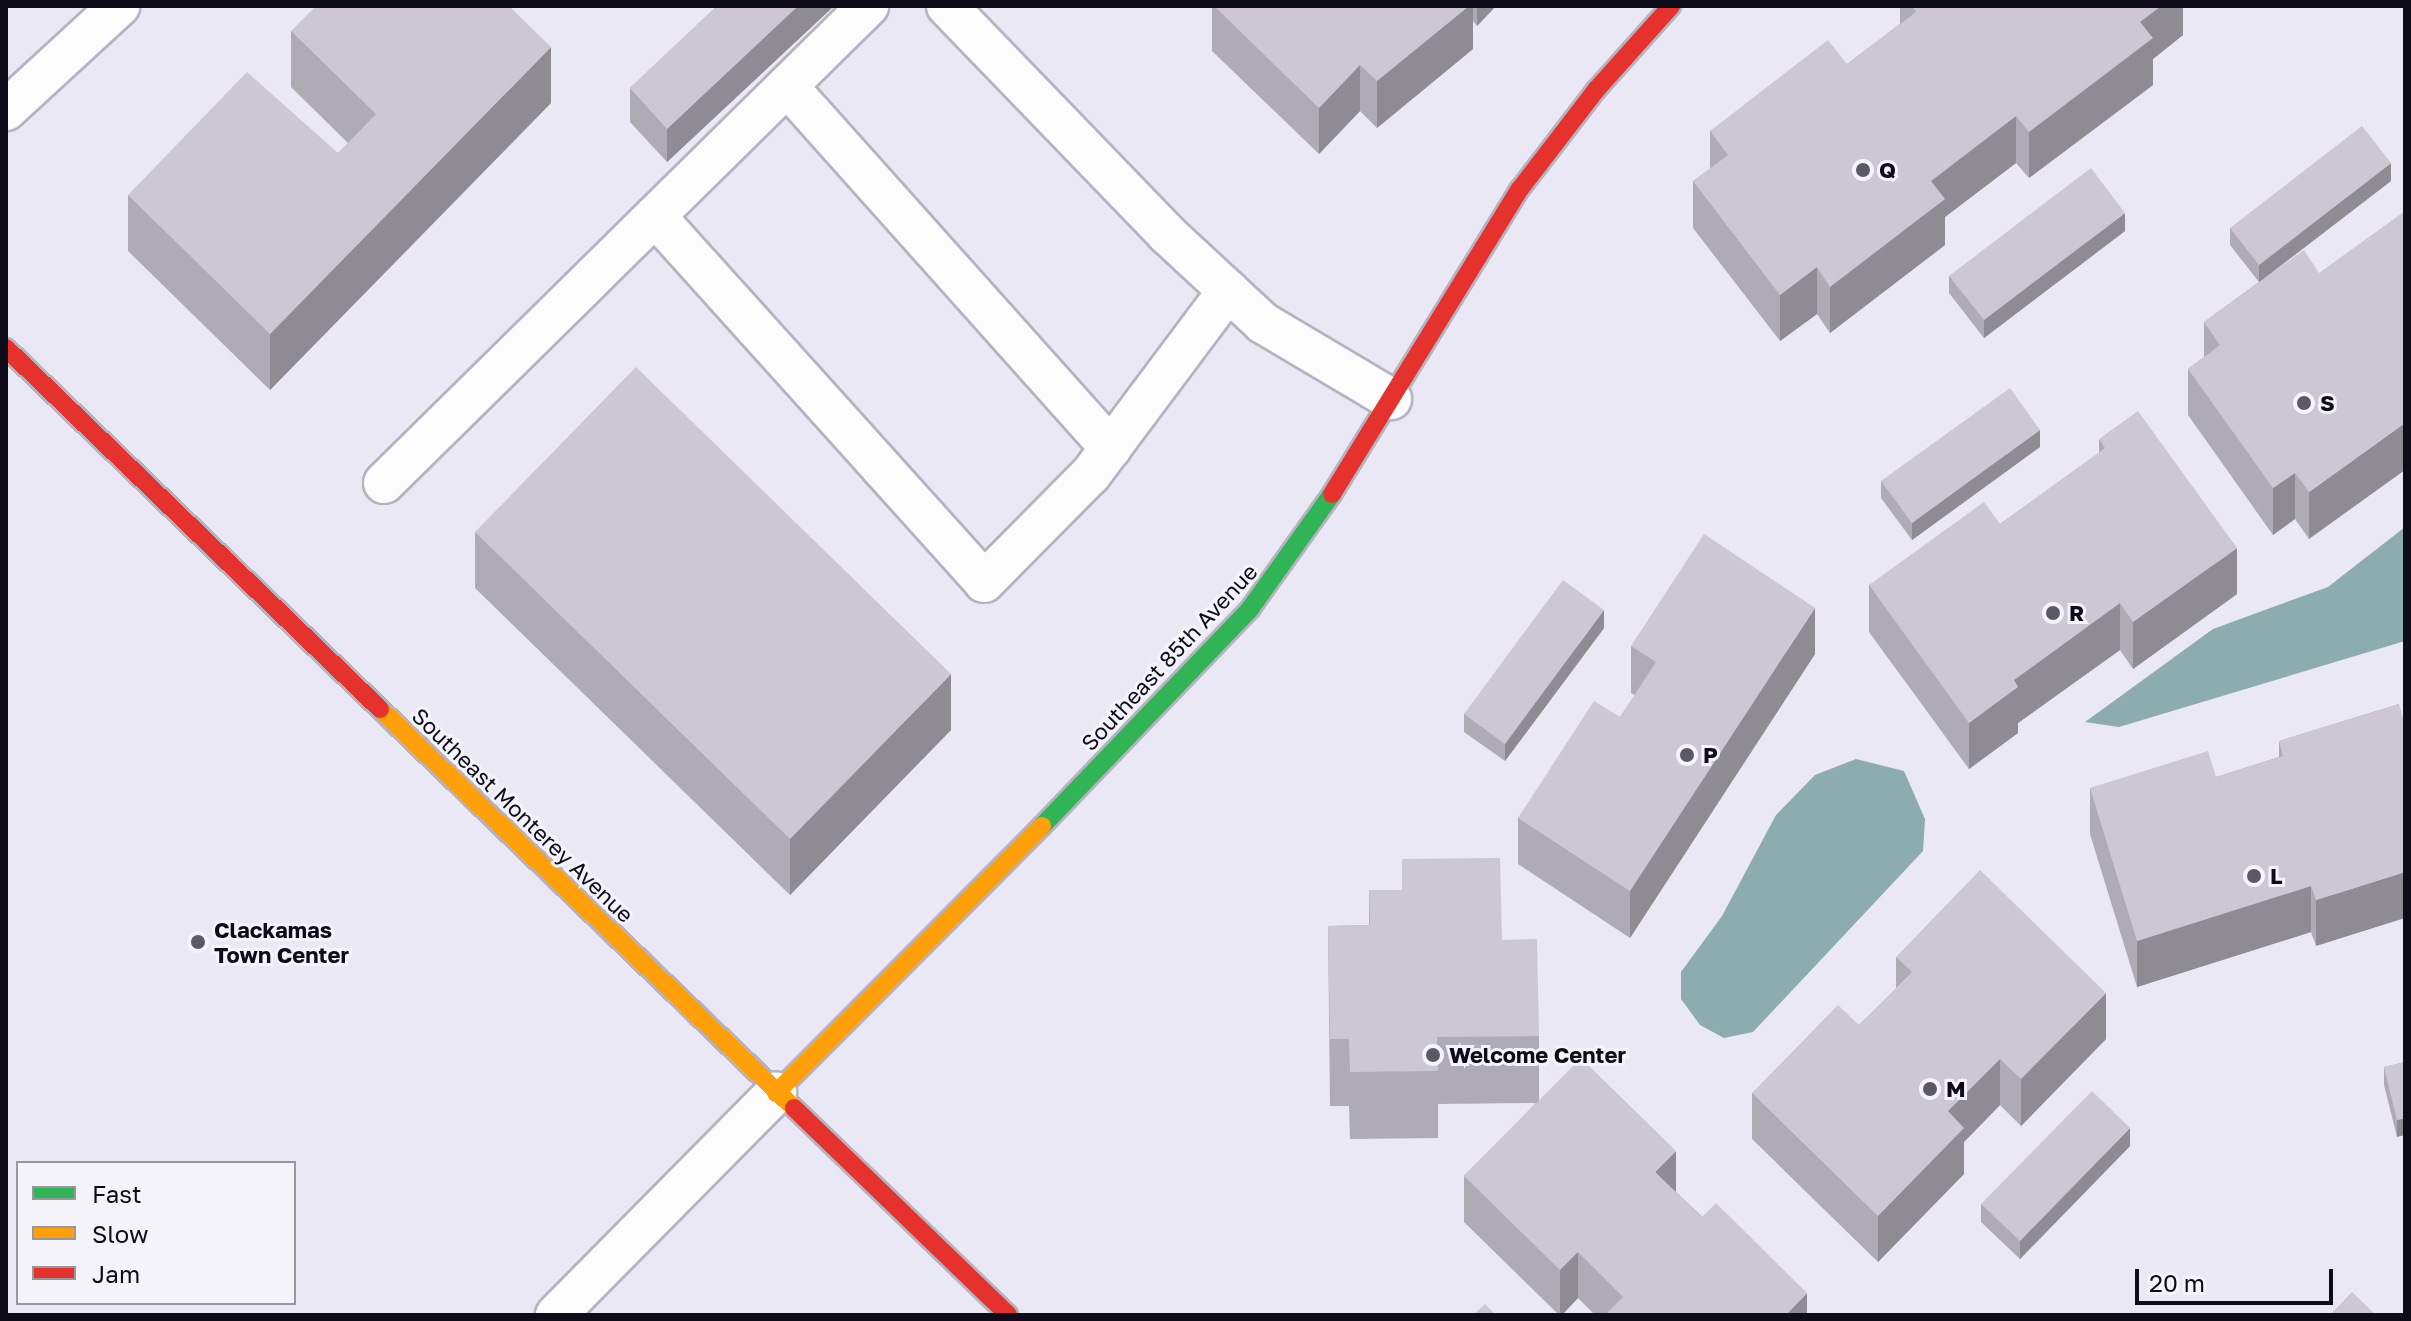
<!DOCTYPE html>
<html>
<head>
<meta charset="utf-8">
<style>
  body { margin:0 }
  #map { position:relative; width:2411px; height:1321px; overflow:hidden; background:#eae8f4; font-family:"Golos Text",sans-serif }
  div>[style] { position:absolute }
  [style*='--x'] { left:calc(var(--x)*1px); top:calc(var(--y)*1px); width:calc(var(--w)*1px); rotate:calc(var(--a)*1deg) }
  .water>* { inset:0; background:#8cacaf }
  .roads { filter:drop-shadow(2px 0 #b5b3bf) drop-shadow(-2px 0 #b5b3bf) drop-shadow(0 2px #b5b3bf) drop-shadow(0 -2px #b5b3bf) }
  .lane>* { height:40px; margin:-20px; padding:0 20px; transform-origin:20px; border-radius:20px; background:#fcfcfd }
  .fast>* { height:18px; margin:-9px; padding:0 9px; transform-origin:9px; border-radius:9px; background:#30b455 }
  .slow>* { height:18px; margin:-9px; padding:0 9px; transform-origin:9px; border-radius:9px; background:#ff9f0a }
  .jam>* { height:18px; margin:-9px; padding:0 9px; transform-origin:9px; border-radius:9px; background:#e5322d }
  .wall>* { inset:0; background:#afabb5 }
  .shaded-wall>* { inset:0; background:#8f8b93 }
  .building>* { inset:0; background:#ccc7d2 }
  .dots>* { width:22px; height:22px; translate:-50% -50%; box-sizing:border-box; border:4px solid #f4f3fa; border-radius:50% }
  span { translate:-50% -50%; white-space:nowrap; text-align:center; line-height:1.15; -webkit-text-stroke:6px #f4f3fa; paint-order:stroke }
  .poi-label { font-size:22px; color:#0e0c18; font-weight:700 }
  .left { translate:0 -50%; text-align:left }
  .street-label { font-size:22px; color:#0e0c18 }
  .frame { position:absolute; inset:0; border:8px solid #0e0c18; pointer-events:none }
  .legend { position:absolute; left:16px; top:1161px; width:280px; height:144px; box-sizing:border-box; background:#f4f3fa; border:2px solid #9897a0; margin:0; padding:10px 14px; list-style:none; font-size:24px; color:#0e0c18 }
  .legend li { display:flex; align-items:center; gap:16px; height:40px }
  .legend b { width:40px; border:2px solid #9897a0 }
  .scale { position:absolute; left:2135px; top:1269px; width:198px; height:36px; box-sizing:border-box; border:4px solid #0e0c18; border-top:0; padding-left:10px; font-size:24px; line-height:28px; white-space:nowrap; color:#0e0c18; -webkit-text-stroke:6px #f4f3fa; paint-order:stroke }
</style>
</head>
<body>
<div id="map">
  <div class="water">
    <i style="clip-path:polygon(2405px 527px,2405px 641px,2119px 727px,2085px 722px,2213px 629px,2328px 587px)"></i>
    <i style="clip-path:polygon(1856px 759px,1904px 771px,1925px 819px,1923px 851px,1753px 1032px,1724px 1038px,1700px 1025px,1681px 999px,1681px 972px,1722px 916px,1776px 815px,1815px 775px)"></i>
  </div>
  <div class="roads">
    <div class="lane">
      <i style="--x:947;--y:6;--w:317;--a:46"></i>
      <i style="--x:1167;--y:234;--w:131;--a:42.8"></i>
      <i style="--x:1263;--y:323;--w:149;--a:30.7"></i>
      <i style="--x:787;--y:86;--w:486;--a:48.2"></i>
      <i style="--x:6;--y:110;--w:154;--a:-42.6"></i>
      <i style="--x:655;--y:216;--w:492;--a:48"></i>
      <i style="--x:984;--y:582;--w:152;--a:-45.3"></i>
      <i style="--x:1091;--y:474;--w:229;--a:-53.2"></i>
      <i style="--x:384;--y:483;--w:680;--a:-44.58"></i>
      <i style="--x:556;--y:1315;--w:313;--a:-45.3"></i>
    </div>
    <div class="fast">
      <i style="--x:1042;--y:826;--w:301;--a:-46.2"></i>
      <i style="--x:1250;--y:609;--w:141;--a:-54.5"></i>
    </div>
    <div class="slow">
      <i style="--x:380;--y:709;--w:575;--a:43.94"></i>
      <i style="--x:776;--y:1093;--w:377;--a:-45.1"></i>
    </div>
    <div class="jam">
      <i style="--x:6;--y:348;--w:520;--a:43.99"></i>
      <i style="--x:1332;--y:494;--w:358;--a:-58.4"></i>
      <i style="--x:1520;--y:189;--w:125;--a:-52.5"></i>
      <i style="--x:1596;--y:90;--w:113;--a:-48.2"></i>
      <i style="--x:794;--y:1108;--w:298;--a:44"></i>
    </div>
  </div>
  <div class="wall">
    <i style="clip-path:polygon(717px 6px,834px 6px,667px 162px,630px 122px,630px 88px)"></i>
    <i style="clip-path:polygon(1212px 6px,1496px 6px,1477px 26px,1473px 21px,1473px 49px,1377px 128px,1360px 111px,1319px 154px,1212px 51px)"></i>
    <i style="clip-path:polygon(1900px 6px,2183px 6px,2183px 35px,2153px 59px,2153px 85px,2029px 178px,2016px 163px,1945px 217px,1945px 245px,1830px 333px,1817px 314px,1780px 341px,1693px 228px,1693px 181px,1710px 169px,1710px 131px,1847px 64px,1900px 24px)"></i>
    <i style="clip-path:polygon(291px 31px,551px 103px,270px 390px,128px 251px,128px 195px,338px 153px,348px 143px,291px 87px)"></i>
    <i style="clip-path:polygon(2391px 181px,2264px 279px,2319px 273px,2309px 539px,2295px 519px,2273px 535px,2188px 415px,2188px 369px,2204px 357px,2204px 322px,2259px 282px,2230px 245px,2230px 228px)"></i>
    <i style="clip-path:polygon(2125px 231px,1984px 338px,1949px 293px,1949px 276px)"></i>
    <i style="clip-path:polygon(2099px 439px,2237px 594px,2133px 669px,2120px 650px,2018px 723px,2018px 733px,1969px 769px,1869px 632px,1869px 585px,2000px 524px,2099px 453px)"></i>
    <i style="clip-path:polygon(2040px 447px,1912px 540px,1881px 498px,1881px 481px)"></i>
    <i style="clip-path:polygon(475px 532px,951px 730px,790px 895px,475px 588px)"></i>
    <i style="clip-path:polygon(1604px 628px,1505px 761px,1464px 732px,1464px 714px)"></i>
    <i style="clip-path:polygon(1631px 646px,1815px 654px,1630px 938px,1518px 864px,1518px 818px,1620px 717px,1635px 695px,1631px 693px)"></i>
    <i style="clip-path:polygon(2399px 704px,2316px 946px,2311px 932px,2137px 987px,2090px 834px,2090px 788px,2216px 777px,2279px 757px,2279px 741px)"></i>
    <i style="clip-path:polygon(1369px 890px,1502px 940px,1539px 1036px,1539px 1100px,1676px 1192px,1807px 1315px,1595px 1315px,1578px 1298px,1562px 1315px,1559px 1315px,1464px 1222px,1464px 1176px,1536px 1103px,1438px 1104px,1438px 1138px,1350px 1139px,1349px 1106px,1330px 1106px,1328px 926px,1369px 925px)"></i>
    <i style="clip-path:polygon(1896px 957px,2106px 1039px,2021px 1126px,2000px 1105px,1964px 1142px,1964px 1174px,1878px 1262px,1752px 1139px,1752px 1093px,1859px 1025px,1896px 989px)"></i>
    <i style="clip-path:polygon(2405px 1062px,2397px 1137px,2384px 1085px,2384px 1067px)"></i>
    <i style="clip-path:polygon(2130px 1146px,2020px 1259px,1981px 1222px,1981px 1204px)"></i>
  </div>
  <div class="shaded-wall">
    <i style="clip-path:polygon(798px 6px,834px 6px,667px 162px,667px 129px)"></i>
    <i style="clip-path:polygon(1469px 6px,1473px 6px,1473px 49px,1377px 128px,1377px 81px)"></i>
    <i style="clip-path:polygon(1477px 6px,1496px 6px,1477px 26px)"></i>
    <i style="clip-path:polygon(2161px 6px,2183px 6px,2183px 35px,2153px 59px,2153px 85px,2029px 178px,2029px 132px,2140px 22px)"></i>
    <i style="clip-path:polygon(551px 47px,551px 103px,270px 390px,270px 334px)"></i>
    <i style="clip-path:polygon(1360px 65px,1360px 111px,1319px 154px,1319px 108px)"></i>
    <i style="clip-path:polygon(2016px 116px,2016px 163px,1945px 217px,1945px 245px,1830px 333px,1830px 287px,1931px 181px)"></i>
    <i style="clip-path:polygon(2391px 163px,2391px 181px,2259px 282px,2259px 265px)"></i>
    <i style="clip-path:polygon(2125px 213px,2125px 231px,1984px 338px,1984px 320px)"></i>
    <i style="clip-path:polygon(1817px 267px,1817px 314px,1780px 341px,1780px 295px)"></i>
    <i style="clip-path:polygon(2405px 423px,2405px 470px,2309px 539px,2309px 492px)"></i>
    <i style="clip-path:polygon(2040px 430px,2040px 447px,1912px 540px,1912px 523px)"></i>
    <i style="clip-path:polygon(2295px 473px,2295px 519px,2273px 535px,2273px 488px)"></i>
    <i style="clip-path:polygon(2237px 548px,2237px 594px,2133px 669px,2133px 622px)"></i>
    <i style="clip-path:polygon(2120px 603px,2120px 650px,2018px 723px,2018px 733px,1969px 769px,1969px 723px,2014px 680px)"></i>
    <i style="clip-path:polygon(1815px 608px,1815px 654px,1630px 938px,1630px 891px)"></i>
    <i style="clip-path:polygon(1604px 610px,1604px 628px,1505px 761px,1505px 744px)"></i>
    <i style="clip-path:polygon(951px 674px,951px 730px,790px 895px,790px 839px)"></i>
    <i style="clip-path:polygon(2405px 872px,2405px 918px,2316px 946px,2316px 900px)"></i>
    <i style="clip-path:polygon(2311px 886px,2311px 932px,2137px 987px,2137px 941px)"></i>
    <i style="clip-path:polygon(2106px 993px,2106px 1039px,2021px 1126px,2021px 1079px)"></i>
    <i style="clip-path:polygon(2000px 1059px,2000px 1105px,1964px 1142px,1964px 1174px,1878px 1262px,1878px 1216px,1948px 1111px)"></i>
    <i style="clip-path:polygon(2405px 1118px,2405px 1135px,2397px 1137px,2397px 1120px)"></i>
    <i style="clip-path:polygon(2130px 1128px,2130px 1146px,2020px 1259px,2020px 1241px)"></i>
    <i style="clip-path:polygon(1676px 1151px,1676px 1197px,1655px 1172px)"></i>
    <i style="clip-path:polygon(1578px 1252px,1578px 1298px,1562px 1315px,1560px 1315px,1560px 1270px)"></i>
    <i style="clip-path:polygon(1807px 1293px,1807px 1315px,1786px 1315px)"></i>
  </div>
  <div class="building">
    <i style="clip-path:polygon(316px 6px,509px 6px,551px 47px,270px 334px,128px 195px,247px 72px,338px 153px,376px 114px,291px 31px)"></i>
    <i style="clip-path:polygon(717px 6px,798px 6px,667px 129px,630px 88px)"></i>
    <i style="clip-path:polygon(1214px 6px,1469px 6px,1377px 81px,1360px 65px,1319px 108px)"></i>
    <i style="clip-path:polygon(1912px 6px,2161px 6px,2140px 22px,2153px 38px,2029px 132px,2016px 116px,1931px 181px,1945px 199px,1830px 287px,1817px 267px,1780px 295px,1693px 181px,1728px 155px,1710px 131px,1828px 40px,1847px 64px,1916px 12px)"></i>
    <i style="clip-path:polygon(2362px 126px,2391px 163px,2259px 265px,2230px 228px)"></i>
    <i style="clip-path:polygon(2091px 168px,2125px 213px,1984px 320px,1949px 276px)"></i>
    <i style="clip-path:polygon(2405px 211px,2405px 423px,2309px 492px,2295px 473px,2273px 488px,2188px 369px,2220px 345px,2204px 322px,2304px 250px,2319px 273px)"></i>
    <i style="clip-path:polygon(636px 367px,951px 674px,790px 839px,475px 532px)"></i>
    <i style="clip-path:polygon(2010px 388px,2040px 430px,1912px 523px,1881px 481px)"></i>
    <i style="clip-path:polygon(2138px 411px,2237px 548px,2133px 622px,2120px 603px,2014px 680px,2018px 687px,1969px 723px,1869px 585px,1984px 502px,2000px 524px,2105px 448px,2099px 439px)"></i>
    <i style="clip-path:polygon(1704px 534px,1815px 608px,1630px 891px,1518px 818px,1594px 701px,1620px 717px,1656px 662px,1631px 646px)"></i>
    <i style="clip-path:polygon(1563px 580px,1604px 610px,1505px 744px,1464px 714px)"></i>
    <i style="clip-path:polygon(2399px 704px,2405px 725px,2405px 872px,2316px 900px,2311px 886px,2137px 941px,2090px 788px,2208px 751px,2216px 777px,2283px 756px,2279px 741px)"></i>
    <i style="clip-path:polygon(1500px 858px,1502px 940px,1537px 939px,1539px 1036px,1437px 1037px,1438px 1071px,1350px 1072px,1349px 1039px,1330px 1039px,1328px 926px,1370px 925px,1369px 890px,1402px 890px,1402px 859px)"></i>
    <i style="clip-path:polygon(1980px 870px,2106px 993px,2021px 1079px,2000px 1059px,1948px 1111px,1964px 1128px,1878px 1216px,1752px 1093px,1838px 1005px,1859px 1025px,1912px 972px,1896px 957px)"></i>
    <i style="clip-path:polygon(1581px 1058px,1676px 1151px,1655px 1172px,1702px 1217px,1716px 1203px,1807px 1293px,1786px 1315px,1605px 1315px,1623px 1297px,1578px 1252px,1560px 1270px,1464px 1176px)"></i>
    <i style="clip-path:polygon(2405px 1062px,2405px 1118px,2397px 1120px,2384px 1067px)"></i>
    <i style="clip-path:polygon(2092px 1091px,2130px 1128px,2020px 1241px,1981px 1204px)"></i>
    <i style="clip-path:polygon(2352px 1292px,2376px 1315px,2330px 1315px)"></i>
    <i style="clip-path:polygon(1485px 1304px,1496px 1315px,1473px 1315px)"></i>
  </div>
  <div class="dots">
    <i style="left:1863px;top:170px;background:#5b5965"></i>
    <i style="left:2304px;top:403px;background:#5b5965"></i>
    <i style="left:2053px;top:613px;background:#5b5965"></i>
    <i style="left:1687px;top:755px;background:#5b5965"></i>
    <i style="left:2254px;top:876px;background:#5b5965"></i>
    <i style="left:198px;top:942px;background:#5b5965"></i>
    <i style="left:1433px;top:1055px;background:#5b5965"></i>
    <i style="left:1930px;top:1089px;background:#5b5965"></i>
  </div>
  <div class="poi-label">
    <span class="left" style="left:1879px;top:170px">Q</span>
    <span class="left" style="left:2320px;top:403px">S</span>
    <span class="left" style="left:2069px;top:613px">R</span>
    <span class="left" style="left:1703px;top:755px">P</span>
    <span class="left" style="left:2270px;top:876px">L</span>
    <span class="left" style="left:214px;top:942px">Clackamas<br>Town Center</span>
    <span class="left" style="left:1449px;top:1055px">Welcome Center</span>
    <span class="left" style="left:1946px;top:1089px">M</span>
  </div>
  <div class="street-label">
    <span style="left:1169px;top:657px;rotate:-47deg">Southeast 85th Avenue</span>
    <span style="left:523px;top:815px;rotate:44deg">Southeast Monterey Avenue</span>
  </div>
  <div class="frame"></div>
  <ul class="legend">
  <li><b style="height:10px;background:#30b455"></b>Fast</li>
  <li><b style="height:10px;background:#ff9f0a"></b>Slow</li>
  <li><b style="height:10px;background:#e5322d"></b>Jam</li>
  </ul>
  <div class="scale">20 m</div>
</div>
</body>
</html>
